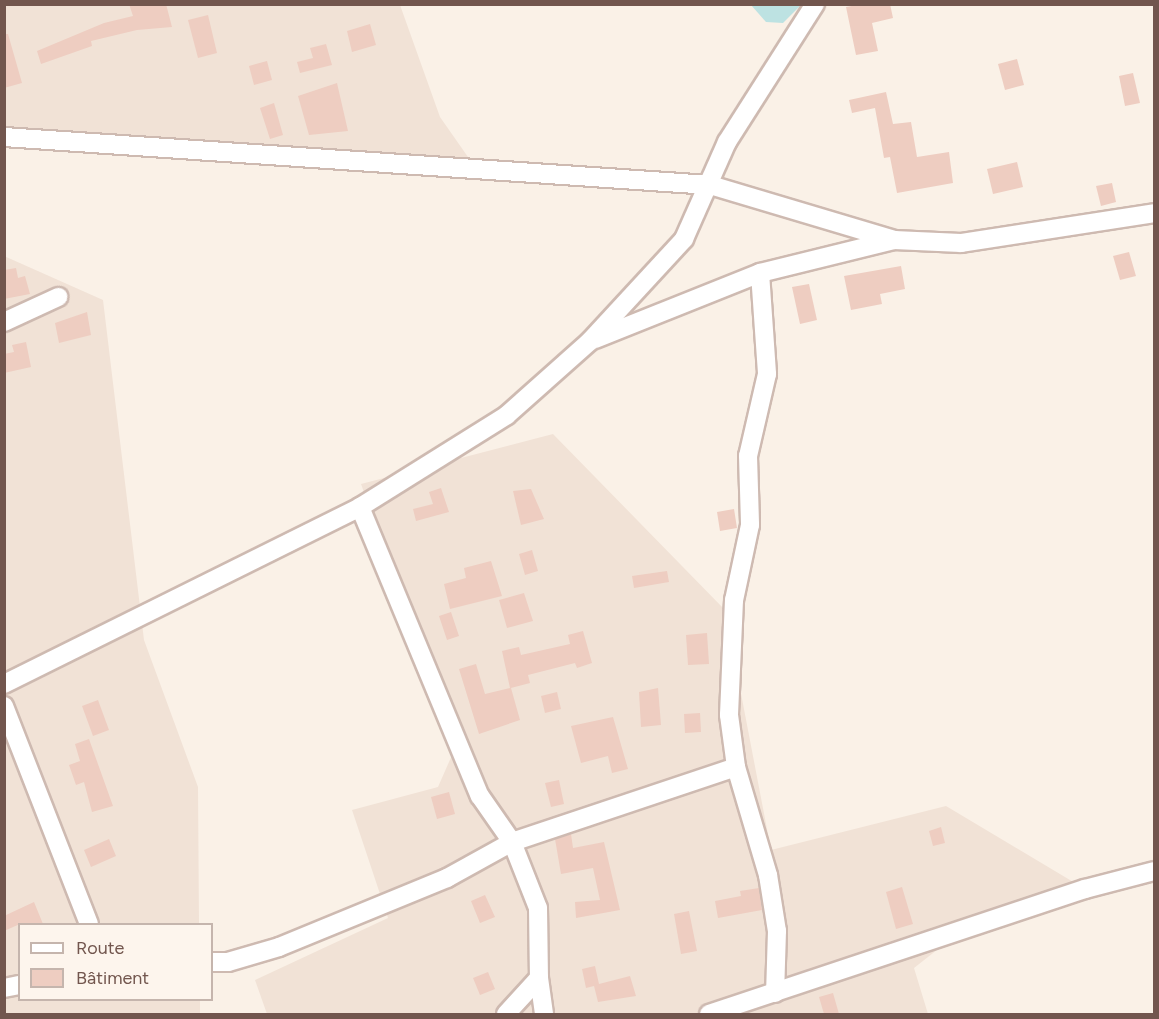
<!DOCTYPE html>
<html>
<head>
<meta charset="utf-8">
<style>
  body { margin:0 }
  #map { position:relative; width:1159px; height:1019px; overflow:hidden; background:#faf1e7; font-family:Figtree,sans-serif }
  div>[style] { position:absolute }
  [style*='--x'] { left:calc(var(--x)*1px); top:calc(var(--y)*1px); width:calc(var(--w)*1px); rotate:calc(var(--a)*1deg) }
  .residential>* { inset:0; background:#f1e2d6 }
  .water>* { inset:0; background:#bde2e2 }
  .building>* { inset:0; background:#eecdc1 }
  .roads { filter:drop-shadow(2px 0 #cebab1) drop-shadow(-2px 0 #cebab1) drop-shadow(0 2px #cebab1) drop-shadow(0 -2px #cebab1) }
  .minor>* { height:18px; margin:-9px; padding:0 9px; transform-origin:9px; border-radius:9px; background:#fff }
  span { translate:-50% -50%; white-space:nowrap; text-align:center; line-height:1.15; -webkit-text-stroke:4.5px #fdf5ed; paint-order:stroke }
  .frame { position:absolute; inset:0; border:6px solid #72564e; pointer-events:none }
  .legend { position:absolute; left:18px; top:923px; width:195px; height:78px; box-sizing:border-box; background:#fdf5ed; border:2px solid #c5b5ad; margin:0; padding:8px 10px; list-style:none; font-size:18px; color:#72564e }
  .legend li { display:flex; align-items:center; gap:12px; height:30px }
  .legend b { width:30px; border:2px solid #c5b5ad }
</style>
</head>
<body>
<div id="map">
  <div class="residential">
    <i style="clip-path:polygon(5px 5px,400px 5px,440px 117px,475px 167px,5px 137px)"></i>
    <i style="clip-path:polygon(4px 256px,103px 300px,144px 640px,198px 787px,199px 924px,20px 924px,20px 1000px,200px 1000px,200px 1014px,5px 1014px)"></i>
    <i style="clip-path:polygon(553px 434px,725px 610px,771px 850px,946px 806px,1085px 889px,961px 931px,914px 968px,928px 1014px,267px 1014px,255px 980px,388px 918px,352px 810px,438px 787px,456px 746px,361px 484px)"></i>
  </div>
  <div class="water">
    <i style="clip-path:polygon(751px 5px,801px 5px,783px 23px,766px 22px)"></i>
  </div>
  <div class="building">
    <i style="clip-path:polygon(129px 4px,166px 4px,172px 27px,137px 30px,91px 41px,92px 46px,41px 64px,37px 51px,104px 23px,133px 16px)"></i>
    <i style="clip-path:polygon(863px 4px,890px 4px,893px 18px,872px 23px,878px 51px,856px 55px,846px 7px)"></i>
    <i style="clip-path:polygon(208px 15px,217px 53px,198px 58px,188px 20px)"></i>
    <i style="clip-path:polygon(370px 24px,376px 45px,352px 52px,347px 31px)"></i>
    <i style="clip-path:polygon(4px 34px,8px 34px,22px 83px,4px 88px)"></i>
    <i style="clip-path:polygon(326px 44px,332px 65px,300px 73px,297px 62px,313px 58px,310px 48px)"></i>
    <i style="clip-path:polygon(1017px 59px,1024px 85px,1005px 90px,998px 64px)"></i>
    <i style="clip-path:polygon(267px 61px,272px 80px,254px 85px,249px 66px)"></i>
    <i style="clip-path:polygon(1133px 73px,1140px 103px,1125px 106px,1119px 76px)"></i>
    <i style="clip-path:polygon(337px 83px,348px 131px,309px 135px,298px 96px)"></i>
    <i style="clip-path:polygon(886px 92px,893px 124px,911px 122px,917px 157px,949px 152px,953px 183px,897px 193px,890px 157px,884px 158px,875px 108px,852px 113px,849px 100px)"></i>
    <i style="clip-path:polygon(274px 103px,283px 135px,270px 139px,260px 108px)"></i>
    <i style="clip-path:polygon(1017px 162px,1023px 187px,993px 194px,987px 169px)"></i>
    <i style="clip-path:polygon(1112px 183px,1116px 202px,1101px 206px,1096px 186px)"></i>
    <i style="clip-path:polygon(1129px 252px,1136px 276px,1120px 280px,1113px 256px)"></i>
    <i style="clip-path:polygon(901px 266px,905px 289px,880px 294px,882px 304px,851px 310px,844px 276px)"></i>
    <i style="clip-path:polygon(16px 268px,18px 278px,25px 276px,30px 294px,4px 299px,4px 270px)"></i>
    <i style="clip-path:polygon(809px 284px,817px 320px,800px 324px,792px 287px)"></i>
    <i style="clip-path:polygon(87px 312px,91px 335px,59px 343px,55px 323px)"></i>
    <i style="clip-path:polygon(26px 342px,31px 367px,4px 373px,4px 354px,14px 352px,12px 345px)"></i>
    <i style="clip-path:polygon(441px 488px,449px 512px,416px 521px,413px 509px,433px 504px,429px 492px)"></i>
    <i style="clip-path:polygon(531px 489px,544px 519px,521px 525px,513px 491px)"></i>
    <i style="clip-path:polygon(734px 509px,737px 528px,720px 531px,717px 512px)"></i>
    <i style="clip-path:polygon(532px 550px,538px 571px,525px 575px,519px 554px)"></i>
    <i style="clip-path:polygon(491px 561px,502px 596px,450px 609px,444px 584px,466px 578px,464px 568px)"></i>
    <i style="clip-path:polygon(667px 571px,669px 582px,634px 588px,632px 576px)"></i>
    <i style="clip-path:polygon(524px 593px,533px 621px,507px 628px,499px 600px)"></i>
    <i style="clip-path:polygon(451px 612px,459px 636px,447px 640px,439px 616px)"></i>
    <i style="clip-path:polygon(583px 631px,592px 663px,577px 668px,575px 663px,528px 675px,530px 683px,511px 688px,520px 720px,479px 734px,459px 669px,476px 664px,485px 694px,510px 688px,502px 651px,519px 647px,521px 655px,570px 644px,568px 635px)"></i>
    <i style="clip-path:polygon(707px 633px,709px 664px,688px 665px,686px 635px)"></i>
    <i style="clip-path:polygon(658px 688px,661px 725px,641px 727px,639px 692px)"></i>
    <i style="clip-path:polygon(557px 692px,561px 709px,545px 713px,541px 696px)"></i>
    <i style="clip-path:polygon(98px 700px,109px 730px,93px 736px,82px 706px)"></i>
    <i style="clip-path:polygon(700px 713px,701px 732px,685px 733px,684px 714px)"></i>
    <i style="clip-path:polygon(613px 717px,628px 769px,612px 773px,608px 756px,581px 763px,571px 726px)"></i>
    <i style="clip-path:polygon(89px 739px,113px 806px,92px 812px,84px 782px,76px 785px,69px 765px,80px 761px,75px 744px)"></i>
    <i style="clip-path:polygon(559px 780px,564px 804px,551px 807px,545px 783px)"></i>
    <i style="clip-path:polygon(449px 792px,455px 814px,437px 819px,431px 797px)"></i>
    <i style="clip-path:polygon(941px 827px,945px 843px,933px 846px,929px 831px)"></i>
    <i style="clip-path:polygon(571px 834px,573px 848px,604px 842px,620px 910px,576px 918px,575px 902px,600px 900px,593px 868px,561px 874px,555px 839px)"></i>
    <i style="clip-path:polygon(109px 839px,116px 856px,91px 867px,84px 850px)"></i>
    <i style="clip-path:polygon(902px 887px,913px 924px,896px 929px,886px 892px)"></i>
    <i style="clip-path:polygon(759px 888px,762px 910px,718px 918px,715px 901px,741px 896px,740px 891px)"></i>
    <i style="clip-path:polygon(485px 895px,495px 917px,480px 923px,471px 901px)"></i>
    <i style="clip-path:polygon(34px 902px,43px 924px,20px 924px,4px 931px,4px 916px)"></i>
    <i style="clip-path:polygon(689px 911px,697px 951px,681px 954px,674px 914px)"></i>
    <i style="clip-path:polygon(595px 966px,599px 984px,630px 976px,636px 996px,598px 1002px,594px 986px,586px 988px,582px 969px)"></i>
    <i style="clip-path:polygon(488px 972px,495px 989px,480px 995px,473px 978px)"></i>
    <i style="clip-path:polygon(833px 993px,839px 1014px,824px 1014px,819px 997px)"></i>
  </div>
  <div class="roads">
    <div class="minor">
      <i style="--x:4;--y:137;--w:708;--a:3.89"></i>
      <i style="--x:710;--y:185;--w:192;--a:16.6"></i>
      <i style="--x:760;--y:273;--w:101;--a:86"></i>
      <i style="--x:767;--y:374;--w:84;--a:103"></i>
      <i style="--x:748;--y:456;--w:69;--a:88.3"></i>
      <i style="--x:750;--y:525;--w:77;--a:102"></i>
      <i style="--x:734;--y:600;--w:115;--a:92.5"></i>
      <i style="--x:729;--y:715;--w:52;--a:82.3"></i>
      <i style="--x:736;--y:767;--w:113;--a:73.5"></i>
      <i style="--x:768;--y:875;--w:57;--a:80.9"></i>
      <i style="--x:777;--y:931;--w:62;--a:91.8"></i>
      <i style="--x:4;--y:322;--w:60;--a:-24.8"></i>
      <i style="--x:595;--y:339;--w:178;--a:-21.8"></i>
      <i style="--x:760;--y:273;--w:138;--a:-13.8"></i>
      <i style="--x:894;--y:240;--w:67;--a:2.6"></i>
      <i style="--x:961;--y:243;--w:195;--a:-8.8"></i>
      <i style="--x:360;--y:507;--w:313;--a:67.5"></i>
      <i style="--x:480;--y:796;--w:56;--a:55.2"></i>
      <i style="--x:512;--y:842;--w:71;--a:68.5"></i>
      <i style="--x:538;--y:908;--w:70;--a:89.2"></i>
      <i style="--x:539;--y:978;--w:36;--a:82"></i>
      <i style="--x:4;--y:684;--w:398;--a:-26.4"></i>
      <i style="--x:360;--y:507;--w:173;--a:-32"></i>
      <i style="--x:507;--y:415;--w:111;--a:-41.7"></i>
      <i style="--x:590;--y:341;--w:139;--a:-47.3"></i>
      <i style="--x:684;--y:239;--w:106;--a:-66.1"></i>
      <i style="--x:727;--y:142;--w:164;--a:-57.5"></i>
      <i style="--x:4;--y:706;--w:234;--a:68.7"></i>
      <i style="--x:212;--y:962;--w:16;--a:0"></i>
      <i style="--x:228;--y:962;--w:53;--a:-16.4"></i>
      <i style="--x:279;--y:947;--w:182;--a:-22.3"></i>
      <i style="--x:447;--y:878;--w:74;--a:-29"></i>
      <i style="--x:512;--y:842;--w:236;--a:-18.5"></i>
      <i style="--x:4;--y:988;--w:16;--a:-11"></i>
      <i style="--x:506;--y:1014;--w:49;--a:-47.5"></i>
      <i style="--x:709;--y:1014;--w:396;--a:-18.4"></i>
      <i style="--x:1085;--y:889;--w:71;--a:-14.6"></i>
    </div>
  </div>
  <div class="frame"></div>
  <ul class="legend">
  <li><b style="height:8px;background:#fff"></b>Route</li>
  <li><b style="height:16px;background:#eecdc1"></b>Bâtiment</li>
  </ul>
</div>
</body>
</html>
